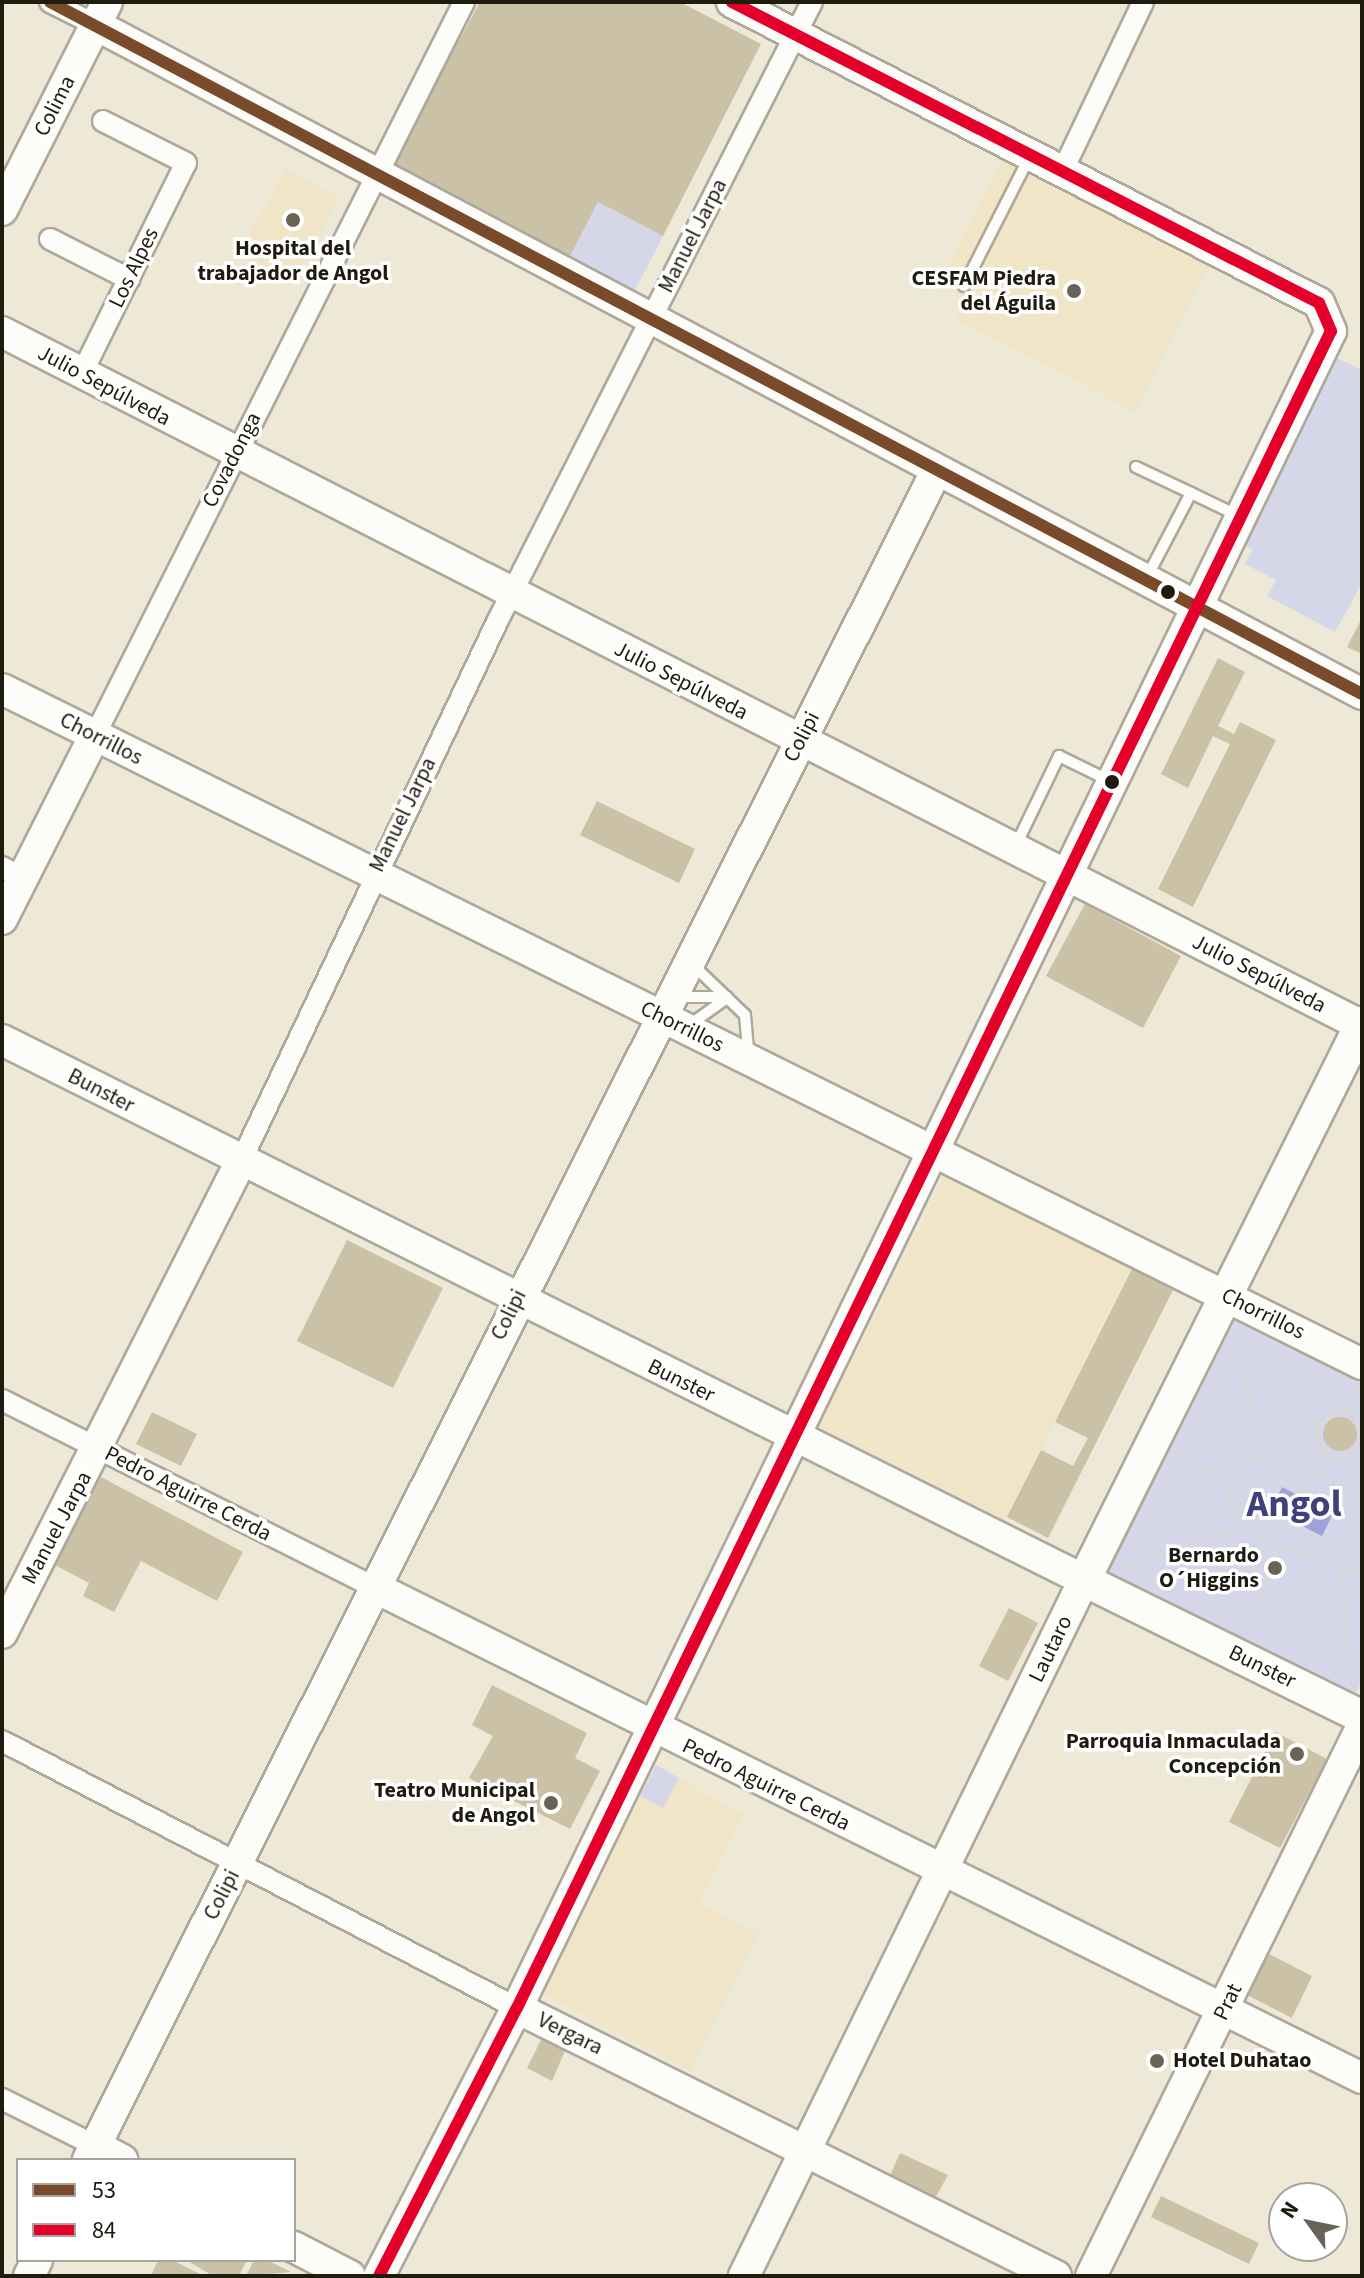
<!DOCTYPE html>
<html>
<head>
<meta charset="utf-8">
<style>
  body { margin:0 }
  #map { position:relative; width:1364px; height:2278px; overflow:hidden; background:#eee8d6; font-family:"Source Sans 3",sans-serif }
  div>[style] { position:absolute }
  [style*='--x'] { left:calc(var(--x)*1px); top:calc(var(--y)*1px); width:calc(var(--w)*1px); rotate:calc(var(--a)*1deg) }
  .built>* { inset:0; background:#f0e5c7 }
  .green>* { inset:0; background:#d6d6e9 }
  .water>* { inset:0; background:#a0a2d7 }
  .building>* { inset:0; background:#cac1a6 }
  .round { border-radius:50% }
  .path>* { height:3px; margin-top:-1.5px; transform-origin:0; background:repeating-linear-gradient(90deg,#d8d6d0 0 6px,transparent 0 10px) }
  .roads { filter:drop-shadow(2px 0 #ada89a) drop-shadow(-2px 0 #ada89a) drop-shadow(0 2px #ada89a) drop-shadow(0 -2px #ada89a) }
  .lane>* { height:10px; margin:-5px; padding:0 5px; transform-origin:5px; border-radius:5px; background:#fcfcf9 }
  .street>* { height:20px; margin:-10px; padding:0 10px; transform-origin:10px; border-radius:10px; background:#fcfcf9 }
  .secondary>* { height:30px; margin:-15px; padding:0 15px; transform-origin:15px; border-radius:15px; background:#fcfcf9 }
  .primary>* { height:32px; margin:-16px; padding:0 16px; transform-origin:16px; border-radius:16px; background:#fcfcf9 }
  .bus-1>* { height:12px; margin:-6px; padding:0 6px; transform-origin:6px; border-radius:6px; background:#7a4b2a }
  .bus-2>* { height:12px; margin:-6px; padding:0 6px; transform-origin:6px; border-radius:6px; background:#e4002b }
  .dots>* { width:22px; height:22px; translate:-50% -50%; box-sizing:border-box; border:4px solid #fff; border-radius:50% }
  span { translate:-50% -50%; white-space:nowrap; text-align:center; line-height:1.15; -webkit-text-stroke:7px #fff; paint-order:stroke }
  .street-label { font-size:22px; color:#1f1b0f }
  .poi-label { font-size:22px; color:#1f1b0f; font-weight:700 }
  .right { translate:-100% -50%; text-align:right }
  .left { translate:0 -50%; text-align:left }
  .town-label { font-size:38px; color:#3f417d; font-weight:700 }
  .frame { position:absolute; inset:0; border:4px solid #1f1b0f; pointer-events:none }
  .legend { position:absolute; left:16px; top:2158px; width:280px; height:104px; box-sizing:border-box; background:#fff; border:2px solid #a5a49f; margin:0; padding:10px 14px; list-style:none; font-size:24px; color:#1f1b0f }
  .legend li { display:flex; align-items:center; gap:16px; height:40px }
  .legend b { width:40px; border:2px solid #a5a49f }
  .north { position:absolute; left:1268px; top:2182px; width:80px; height:80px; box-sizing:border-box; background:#fff; border:2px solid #a5a49f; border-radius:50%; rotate:303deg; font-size:22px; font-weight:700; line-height:32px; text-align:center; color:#1f1b0f }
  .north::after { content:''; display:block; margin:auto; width:28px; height:36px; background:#676355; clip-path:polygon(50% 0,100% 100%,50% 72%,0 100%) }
</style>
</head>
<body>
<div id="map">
  <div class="built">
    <i style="clip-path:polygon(1002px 160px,1209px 266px,1135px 412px,956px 320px,967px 299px,938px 284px)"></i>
    <i style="clip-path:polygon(285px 168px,339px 198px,291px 287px,238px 257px)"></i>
    <i style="clip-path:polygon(945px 1177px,1132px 1269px,1005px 1520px,818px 1427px)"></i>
    <i style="clip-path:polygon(679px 1778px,744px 1815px,699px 1903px,758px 1933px,690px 2070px,538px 1992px,640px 1796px,663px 1808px)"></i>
  </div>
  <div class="green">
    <i style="clip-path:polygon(598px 202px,663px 236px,633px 294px,568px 260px)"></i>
    <i style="clip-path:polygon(1333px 356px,1362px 370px,1362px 583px,1335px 632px,1267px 596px,1276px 580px,1245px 564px,1253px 550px,1241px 544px)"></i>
    <i style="clip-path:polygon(1233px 1314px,1362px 1380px,1362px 1681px,1354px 1697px,1101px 1573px)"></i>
    <i style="clip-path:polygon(656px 1765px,679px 1778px,663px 1808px,640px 1796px)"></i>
  </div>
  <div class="water">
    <i style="clip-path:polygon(1282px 1487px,1333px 1514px,1322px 1536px,1271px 1510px)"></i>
  </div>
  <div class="building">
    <i style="clip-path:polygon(480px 2px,680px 2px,761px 44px,663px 236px,598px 202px,568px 260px,389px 168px)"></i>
    <i style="clip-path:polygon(1362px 618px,1362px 654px,1347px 647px)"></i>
    <i style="clip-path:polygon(1218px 658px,1245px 672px,1218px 726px,1234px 734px,1240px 722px,1276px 740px,1193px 907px,1158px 889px,1230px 744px,1213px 736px,1188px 788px,1161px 774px)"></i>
    <i style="clip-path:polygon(597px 801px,695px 849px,679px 883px,580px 835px)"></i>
    <i style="clip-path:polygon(1085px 904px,1181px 956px,1143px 1028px,1046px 976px)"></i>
    <i style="clip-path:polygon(347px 1240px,443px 1288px,393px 1388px,297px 1341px)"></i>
    <i style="clip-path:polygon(1132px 1269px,1173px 1290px,1048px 1538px,1007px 1517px,1041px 1450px,1073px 1466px,1088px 1438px,1055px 1422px)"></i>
    <i style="clip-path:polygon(152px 1412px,197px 1434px,181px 1466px,136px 1444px)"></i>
    <i class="round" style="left:1323px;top:1417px;width:34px;height:34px"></i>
    <i style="clip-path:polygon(101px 1477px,243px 1552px,217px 1601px,141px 1561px,114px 1612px,83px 1596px,89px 1583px,51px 1563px)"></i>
    <i style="clip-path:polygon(1009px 1608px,1038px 1623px,1008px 1681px,979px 1666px)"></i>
    <i style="clip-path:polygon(492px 1685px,587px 1733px,575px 1758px,600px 1771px,570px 1829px,469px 1778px,493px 1736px,472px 1725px)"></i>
    <i style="clip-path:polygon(1275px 1732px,1327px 1759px,1280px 1848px,1229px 1822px)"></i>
    <i style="clip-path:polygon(1267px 1953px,1312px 1976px,1292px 2018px,1245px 1994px)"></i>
    <i style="clip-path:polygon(545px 2032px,568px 2044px,552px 2081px,527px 2068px)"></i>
    <i style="clip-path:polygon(900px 2153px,948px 2175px,934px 2200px,888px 2180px)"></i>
    <i style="clip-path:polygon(1161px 2196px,1259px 2243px,1249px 2264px,1151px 2217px)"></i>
    <i style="clip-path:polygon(158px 2260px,172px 2260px,204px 2276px,151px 2276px)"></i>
    <i style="clip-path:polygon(186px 2260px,247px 2260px,239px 2276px,213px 2276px)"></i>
    <i style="clip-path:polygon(254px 2260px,267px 2260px,291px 2272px,246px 2276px)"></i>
  </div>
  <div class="path">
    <i style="--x:1235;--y:1337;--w:123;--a:76.4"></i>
    <i style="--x:1347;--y:1412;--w:29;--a:-61"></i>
    <i style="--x:1362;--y:1427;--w:21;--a:-135"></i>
    <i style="--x:1347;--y:1412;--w:15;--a:-176"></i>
    <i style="--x:1332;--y:1411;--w:16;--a:140"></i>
    <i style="--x:1320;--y:1421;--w:16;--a:105"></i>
    <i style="--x:1316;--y:1436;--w:16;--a:63"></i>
    <i style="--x:1323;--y:1450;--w:16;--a:27"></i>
    <i style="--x:1337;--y:1457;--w:15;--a:-11"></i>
    <i style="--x:1352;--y:1454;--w:16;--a:-52"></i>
    <i style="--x:1175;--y:1452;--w:56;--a:25.2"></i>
    <i style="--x:1320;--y:1473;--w:20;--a:-63"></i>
    <i style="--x:1362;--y:1502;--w:51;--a:-145.4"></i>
    <i style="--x:1320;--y:1473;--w:37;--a:-160"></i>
    <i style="--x:1285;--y:1460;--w:34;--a:180"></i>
    <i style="--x:1251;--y:1460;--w:30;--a:147"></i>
    <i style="--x:1226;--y:1476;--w:35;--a:82"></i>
    <i style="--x:1231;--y:1511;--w:39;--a:42"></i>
    <i style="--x:1260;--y:1537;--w:90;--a:22.3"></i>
    <i style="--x:1343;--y:1571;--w:19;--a:-3"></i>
    <i style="--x:1120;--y:1566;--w:132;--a:-17.6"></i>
    <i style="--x:1343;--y:1571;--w:112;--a:85.9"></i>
    <i style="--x:1270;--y:1576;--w:6;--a:31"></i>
    <i style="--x:1275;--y:1579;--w:18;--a:-63"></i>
    <i style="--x:1283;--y:1563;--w:4;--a:-153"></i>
    <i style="--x:1242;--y:1631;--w:62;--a:-63"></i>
    <i style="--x:1270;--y:1576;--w:5;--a:-158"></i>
    <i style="--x:1265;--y:1574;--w:30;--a:-53"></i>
    <i style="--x:1354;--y:1686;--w:18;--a:-63"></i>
  </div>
  <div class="roads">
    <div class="lane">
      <i style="--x:964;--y:286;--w:146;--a:-63.1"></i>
      <i style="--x:1136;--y:467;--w:61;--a:25.3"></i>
      <i style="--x:1147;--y:577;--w:95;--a:-62.4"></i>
      <i style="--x:1191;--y:493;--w:53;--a:25.6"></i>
      <i style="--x:1016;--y:845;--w:99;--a:-64.2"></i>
      <i style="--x:1059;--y:756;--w:55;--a:26.1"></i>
      <i style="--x:693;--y:965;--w:72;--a:43.9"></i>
      <i style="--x:745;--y:1015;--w:38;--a:85"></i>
      <i style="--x:679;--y:997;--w:48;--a:0"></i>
      <i style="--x:688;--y:1026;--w:48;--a:-35.7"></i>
    </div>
    <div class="street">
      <i style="--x:50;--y:2;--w:51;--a:26.6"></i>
      <i style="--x:1063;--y:170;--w:186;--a:-64.5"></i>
      <i style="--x:50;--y:239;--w:89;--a:26.9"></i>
      <i style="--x:82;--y:373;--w:234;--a:-63.7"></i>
      <i style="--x:186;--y:163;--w:93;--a:-153.2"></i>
      <i style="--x:95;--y:735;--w:821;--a:-63.28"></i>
      <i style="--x:2;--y:867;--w:24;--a:28"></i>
      <i style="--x:241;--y:1161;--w:597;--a:-64.59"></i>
      <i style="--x:497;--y:622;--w:695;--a:-63.07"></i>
      <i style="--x:2;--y:1400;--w:419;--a:26.7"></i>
      <i style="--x:2;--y:1741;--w:580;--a:27.4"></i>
      <i style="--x:2;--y:2099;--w:105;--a:26.6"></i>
    </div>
    <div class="secondary">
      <i style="--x:96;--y:25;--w:1432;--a:27.85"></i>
      <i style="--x:2;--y:210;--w:233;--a:-63.2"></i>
      <i style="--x:2;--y:332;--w:1527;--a:27.03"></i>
      <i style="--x:2;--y:689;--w:1518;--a:26.4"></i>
      <i style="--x:2;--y:919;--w:206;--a:-63.2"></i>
      <i style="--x:2;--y:1040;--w:1209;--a:26.52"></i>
      <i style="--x:1084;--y:1580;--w:775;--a:116.04"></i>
      <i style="--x:376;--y:1588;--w:1101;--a:26.43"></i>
      <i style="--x:2;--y:1633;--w:529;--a:-63.14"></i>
      <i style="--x:517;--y:2008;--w:602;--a:26.44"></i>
      <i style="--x:96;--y:2146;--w:30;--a:28"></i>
      <i style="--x:88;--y:2160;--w:1889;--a:-63.33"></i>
      <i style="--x:294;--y:2247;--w:63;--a:27.4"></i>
      <i style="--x:29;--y:2276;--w:18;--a:-63"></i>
      <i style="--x:379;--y:2276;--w:301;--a:-62.8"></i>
      <i style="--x:517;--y:2008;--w:1864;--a:-64.11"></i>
      <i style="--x:1331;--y:331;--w:30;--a:-113"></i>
      <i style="--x:1319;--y:303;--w:660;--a:-152.85"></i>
      <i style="--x:1091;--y:2276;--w:613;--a:-63.77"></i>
    </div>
    <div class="primary">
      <i style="--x:1362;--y:1023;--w:623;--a:116.52"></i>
      <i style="--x:1084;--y:1580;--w:310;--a:26.2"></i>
    </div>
  </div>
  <div class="bus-1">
    <i style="--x:50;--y:2;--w:1483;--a:27.81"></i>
  </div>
  <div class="bus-2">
    <i style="--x:379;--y:2276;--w:301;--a:-62.8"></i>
    <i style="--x:517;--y:2008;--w:1864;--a:-64.11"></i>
    <i style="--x:1331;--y:331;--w:30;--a:-113"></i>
    <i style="--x:1319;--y:303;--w:660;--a:-152.85"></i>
  </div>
  <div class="dots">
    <i style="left:293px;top:220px;background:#676355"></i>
    <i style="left:1074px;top:291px;background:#676355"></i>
    <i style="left:1168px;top:592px;background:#1f1b0f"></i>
    <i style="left:1112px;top:782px;background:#1f1b0f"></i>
    <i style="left:1275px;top:1568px;background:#676355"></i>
    <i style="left:1297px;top:1754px;background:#676355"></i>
    <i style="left:551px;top:1803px;background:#676355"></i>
    <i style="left:1157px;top:2061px;background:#676355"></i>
  </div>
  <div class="street-label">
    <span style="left:55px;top:106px;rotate:-63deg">Colima</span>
    <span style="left:693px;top:236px;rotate:-63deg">Manuel Jarpa</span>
    <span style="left:134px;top:268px;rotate:-64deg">Los Alpes</span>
    <span style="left:104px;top:386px;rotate:28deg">Julio Sepúlveda</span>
    <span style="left:232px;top:460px;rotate:-63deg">Covadonga</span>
    <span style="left:681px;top:681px;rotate:27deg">Julio Sepúlveda</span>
    <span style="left:802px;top:737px;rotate:-63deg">Colipi</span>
    <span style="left:101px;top:739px;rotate:27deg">Chorrillos</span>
    <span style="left:403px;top:815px;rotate:-64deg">Manuel Jarpa</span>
    <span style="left:1259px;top:974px;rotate:27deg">Julio Sepúlveda</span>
    <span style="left:682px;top:1027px;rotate:26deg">Chorrillos</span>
    <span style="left:101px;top:1091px;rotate:27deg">Bunster</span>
    <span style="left:1263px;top:1314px;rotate:26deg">Chorrillos</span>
    <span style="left:509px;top:1315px;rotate:-64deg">Colipi</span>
    <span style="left:681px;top:1381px;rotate:26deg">Bunster</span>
    <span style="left:188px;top:1494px;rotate:27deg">Pedro Aguirre Cerda</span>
    <span style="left:57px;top:1528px;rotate:-62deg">Manuel Jarpa</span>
    <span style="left:1051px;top:1649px;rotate:-64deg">Lautaro</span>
    <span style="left:1262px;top:1667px;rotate:26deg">Bunster</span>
    <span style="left:766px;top:1785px;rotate:26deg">Pedro Aguirre Cerda</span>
    <span style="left:222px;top:1895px;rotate:-63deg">Colipi</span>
    <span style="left:1228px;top:2002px;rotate:-64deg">Prat</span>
    <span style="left:570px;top:2034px;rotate:26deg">Vergara</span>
  </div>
  <div class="poi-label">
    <span style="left:293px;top:261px">Hospital del<br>trabajador de Angol</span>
    <span class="right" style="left:1056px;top:291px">CESFAM Piedra<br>del Águila</span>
    <span class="right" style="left:1259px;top:1568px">Bernardo<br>O´Higgins</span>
    <span class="right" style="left:1281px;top:1754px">Parroquia Inmaculada<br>Concepción</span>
    <span class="right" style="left:535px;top:1803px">Teatro Municipal<br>de Angol</span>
    <span class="left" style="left:1173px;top:2061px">Hotel Duhatao</span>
  </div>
  <div class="town-label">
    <span style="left:1294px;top:1505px">Angol</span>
  </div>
  <div class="frame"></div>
  <ul class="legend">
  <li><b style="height:10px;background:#7a4b2a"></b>53</li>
  <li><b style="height:10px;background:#e4002b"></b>84</li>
  </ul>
  <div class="north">N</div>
</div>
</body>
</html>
